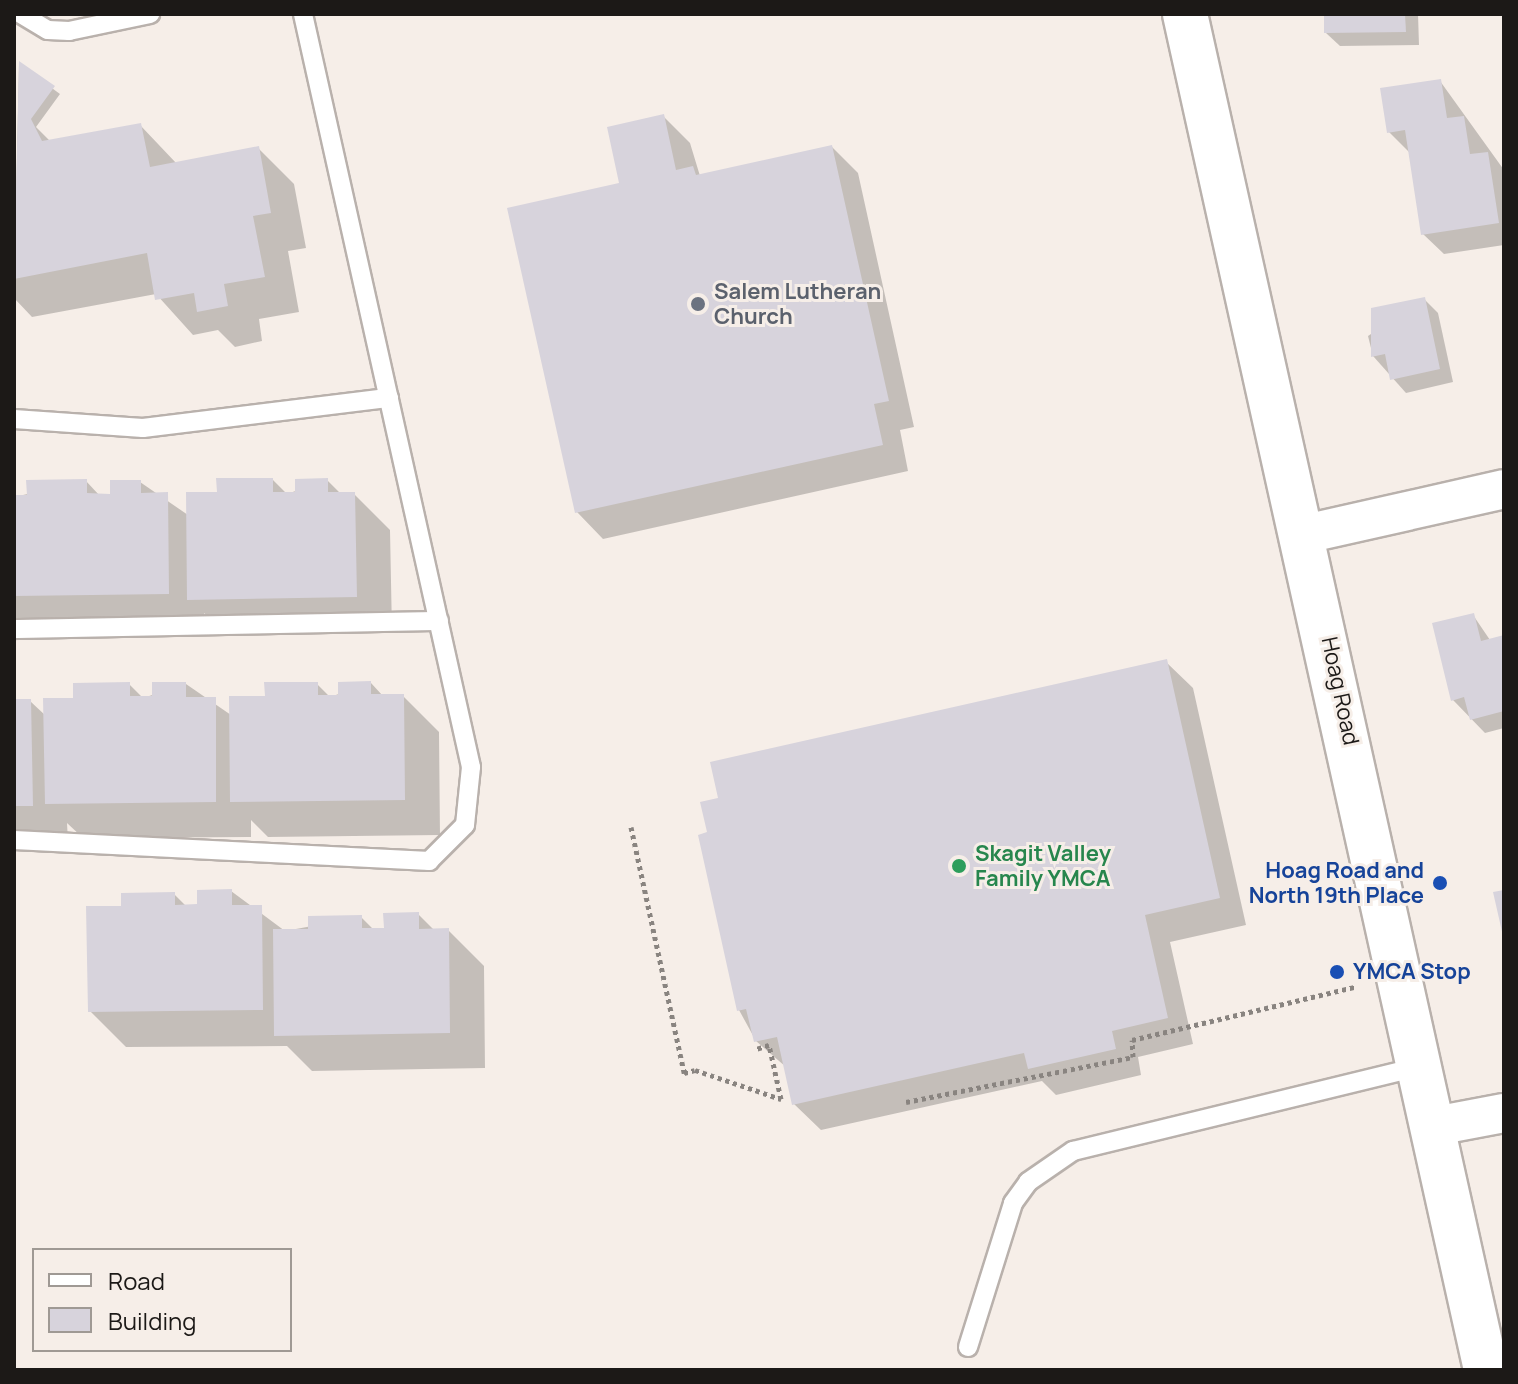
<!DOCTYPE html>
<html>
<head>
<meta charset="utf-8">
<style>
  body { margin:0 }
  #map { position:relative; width:1518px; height:1384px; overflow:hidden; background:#f6eee8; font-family:Manrope,sans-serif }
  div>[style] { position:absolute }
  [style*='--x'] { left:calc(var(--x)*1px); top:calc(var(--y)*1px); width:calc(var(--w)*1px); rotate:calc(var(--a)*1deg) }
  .shadow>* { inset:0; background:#0003 }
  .building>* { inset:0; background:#d7d3dc }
  .path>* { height:5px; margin-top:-2.5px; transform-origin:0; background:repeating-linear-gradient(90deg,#898480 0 4px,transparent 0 8px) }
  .roads { filter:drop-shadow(2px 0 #b9b1ac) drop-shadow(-2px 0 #b9b1ac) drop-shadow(0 2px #b9b1ac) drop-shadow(0 -2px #b9b1ac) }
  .service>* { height:18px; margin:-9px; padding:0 9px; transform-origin:9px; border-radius:9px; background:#fff }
  .minor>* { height:38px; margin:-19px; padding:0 19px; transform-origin:19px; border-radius:19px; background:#fff }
  .tertiary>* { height:44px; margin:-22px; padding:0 22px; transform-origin:22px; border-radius:22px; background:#fff }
  .dots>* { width:22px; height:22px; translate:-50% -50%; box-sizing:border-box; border:4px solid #f6eee8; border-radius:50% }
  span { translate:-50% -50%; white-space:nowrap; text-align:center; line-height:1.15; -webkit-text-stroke:6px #f6eee8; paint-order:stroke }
  .worship-label { font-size:22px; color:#5b616d; font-weight:700 }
  .left { translate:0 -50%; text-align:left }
  .street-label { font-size:22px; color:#1c1917 }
  .leisure-label { font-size:22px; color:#27864d; font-weight:700 }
  .transit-label { font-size:22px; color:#164399; font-weight:700 }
  .right { translate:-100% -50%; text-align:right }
  .frame { position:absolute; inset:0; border:16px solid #1c1917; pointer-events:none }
  .legend { position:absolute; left:32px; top:1248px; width:260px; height:104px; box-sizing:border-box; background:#f6eee8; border:2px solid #9f9994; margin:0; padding:10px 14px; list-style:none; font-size:24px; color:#1c1917 }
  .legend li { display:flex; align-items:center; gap:16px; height:40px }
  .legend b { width:40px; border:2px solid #9f9994 }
</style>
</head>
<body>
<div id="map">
  <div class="shadow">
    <i style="clip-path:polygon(1326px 14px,1418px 14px,1419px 45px,1340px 46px,1326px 33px)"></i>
    <i style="clip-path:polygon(19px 64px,60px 94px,36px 127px,51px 142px,140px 125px,177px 164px,258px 148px,294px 184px,306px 248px,288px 251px,299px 312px,259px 319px,262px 341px,235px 347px,218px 330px,193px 335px,156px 294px,32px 317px,14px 298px)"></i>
    <i style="clip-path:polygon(1440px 81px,1504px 170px,1504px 245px,1444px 254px,1423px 234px,1409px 152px,1389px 132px)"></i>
    <i style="clip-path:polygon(663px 116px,690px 143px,700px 176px,832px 147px,858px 173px,914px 427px,900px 430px,908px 471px,603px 539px,577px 512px,622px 184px)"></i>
    <i style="clip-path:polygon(1424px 299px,1438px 313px,1453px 382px,1406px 393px,1373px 356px,1368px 336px)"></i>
    <i style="clip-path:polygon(273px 480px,287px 494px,327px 480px,341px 494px,354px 494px,390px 530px,392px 632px,225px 634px,204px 613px,204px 629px,37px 632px,24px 618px,24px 633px,14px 634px,14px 497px,86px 481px,100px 496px,112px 496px,140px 482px,188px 515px,219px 494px)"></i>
    <i style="clip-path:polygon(1473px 615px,1490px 640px,1504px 637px,1504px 728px,1485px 733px,1453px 700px)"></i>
    <i style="clip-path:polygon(1166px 662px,1193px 688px,1246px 925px,1170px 942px,1193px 1044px,1138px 1057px,1141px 1075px,1056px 1095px,1042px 1081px,821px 1130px,794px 1104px,786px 1067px,756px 1041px,739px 1010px)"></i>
    <i style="clip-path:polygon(371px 683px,383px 696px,403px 696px,439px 732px,440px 835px,268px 837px,251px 820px,251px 837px,83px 838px,67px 823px,68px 841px,14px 841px,14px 701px,30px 701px,46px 716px,129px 684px,143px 698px,186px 684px,231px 715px,317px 684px,330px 697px)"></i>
    <i style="clip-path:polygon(231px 891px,285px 931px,361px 917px,374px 930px,386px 930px,418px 914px,434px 930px,448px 930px,484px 966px,485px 1068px,312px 1071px,287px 1046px,126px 1047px,90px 1011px,174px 894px,187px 907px,199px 906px)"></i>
  </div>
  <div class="building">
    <i style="clip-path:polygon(1324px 14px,1405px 14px,1406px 32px,1324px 33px)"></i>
    <i style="clip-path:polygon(19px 61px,55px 86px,31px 119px,42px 141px,141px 123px,150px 167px,259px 146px,271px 213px,253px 216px,265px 277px,224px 284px,228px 306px,197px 312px,194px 293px,155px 300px,147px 253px,14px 279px)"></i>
    <i style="clip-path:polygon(1441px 79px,1447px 118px,1464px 116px,1470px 154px,1488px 152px,1499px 223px,1421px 235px,1405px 130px,1387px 133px,1380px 88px)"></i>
    <i style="clip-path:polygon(664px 114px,676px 170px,693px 166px,696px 175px,832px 145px,889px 401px,874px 404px,883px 445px,575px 513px,507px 208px,619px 183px,607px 127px)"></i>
    <i style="clip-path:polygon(1425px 297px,1440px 369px,1390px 380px,1385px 354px,1371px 357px,1371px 308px)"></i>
    <i style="clip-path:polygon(216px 478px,273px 478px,273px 492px,295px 492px,295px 479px,328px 478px,328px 492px,355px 492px,357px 597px,187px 600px,186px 492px,217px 492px)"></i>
    <i style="clip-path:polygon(87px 479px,87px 493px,110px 494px,110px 480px,141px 480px,141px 493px,168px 492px,169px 594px,14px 596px,14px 495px,27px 495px,26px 480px)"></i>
    <i style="clip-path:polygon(1474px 613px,1481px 641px,1504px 635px,1504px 711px,1470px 720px,1464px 697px,1451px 701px,1432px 623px)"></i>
    <i style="clip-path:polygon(1167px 659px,1220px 898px,1145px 915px,1168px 1018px,1112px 1031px,1116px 1049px,1028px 1069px,1024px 1053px,792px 1105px,777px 1037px,754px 1042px,746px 1009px,737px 1011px,698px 835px,707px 832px,700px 802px,718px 798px,710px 762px)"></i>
    <i style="clip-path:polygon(371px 681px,371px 694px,404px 694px,405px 800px,230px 802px,229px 696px,265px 696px,264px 682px,318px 682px,318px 695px,338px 695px,338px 682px)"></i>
    <i style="clip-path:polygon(130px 682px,130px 696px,152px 696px,152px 682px,186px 682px,186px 697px,216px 697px,216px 802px,45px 804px,43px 698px,73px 698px,73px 683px)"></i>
    <i style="clip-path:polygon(14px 699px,31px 699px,33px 806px,14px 806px)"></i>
    <i style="clip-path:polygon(232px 889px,232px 905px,262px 905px,263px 1010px,88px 1012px,86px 906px,121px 906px,121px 893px,175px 892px,175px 905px,197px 904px,197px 890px)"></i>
    <i style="clip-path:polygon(1504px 890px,1504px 936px,1503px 936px,1493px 892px)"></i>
    <i style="clip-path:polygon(419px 912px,419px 929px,449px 928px,450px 1033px,274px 1036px,273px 929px,308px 929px,308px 916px,362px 915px,362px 928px,384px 928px,383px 913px)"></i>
  </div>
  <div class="path">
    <i style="--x:631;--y:827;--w:252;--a:77.8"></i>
    <i style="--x:684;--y:1073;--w:11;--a:-15"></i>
    <i style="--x:695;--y:1070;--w:91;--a:18.6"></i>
    <i style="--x:781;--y:1099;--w:55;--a:-102.5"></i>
    <i style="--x:769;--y:1045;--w:14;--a:163"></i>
    <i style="--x:906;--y:1102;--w:231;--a:-11.2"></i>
    <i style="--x:1133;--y:1057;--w:17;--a:-93"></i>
    <i style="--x:1132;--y:1040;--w:229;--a:-13.4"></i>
  </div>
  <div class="roads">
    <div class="service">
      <i style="--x:21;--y:14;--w:31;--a:31"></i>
      <i style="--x:48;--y:30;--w:21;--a:3"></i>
      <i style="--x:69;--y:31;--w:83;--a:-11.9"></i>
      <i style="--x:14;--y:419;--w:129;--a:4"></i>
      <i style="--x:143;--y:428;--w:248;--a:-7"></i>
      <i style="--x:14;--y:629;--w:425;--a:-1.1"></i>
      <i style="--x:14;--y:840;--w:416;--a:2.9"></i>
      <i style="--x:429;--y:861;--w:51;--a:-45"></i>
      <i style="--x:465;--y:825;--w:58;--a:-84.1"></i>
      <i style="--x:471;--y:767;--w:772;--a:-102.58"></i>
      <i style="--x:968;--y:1347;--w:151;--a:-72.6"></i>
      <i style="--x:1013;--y:1203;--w:26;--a:-54"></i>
      <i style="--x:1028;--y:1182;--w:55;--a:-34.6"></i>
      <i style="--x:1073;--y:1151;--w:358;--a:-13.7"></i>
    </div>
    <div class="minor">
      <i style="--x:1305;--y:534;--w:204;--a:-12.7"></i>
      <i style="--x:1435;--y:1126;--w:70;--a:-10.7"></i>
    </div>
    <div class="tertiary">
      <i style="--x:1185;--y:14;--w:1389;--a:77.48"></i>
    </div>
  </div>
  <div class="dots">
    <i style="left:698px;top:304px;background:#6b7280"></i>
    <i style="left:959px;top:866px;background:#2e9e5b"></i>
    <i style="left:1440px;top:883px;background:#1a4fb4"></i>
    <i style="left:1337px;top:972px;background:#1a4fb4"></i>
  </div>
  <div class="worship-label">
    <span class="left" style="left:714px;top:304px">Salem Lutheran<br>Church</span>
  </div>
  <div class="street-label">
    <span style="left:1340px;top:691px;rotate:78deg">Hoag Road</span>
  </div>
  <div class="leisure-label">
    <span class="left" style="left:975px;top:866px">Skagit Valley<br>Family YMCA</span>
  </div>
  <div class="transit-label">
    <span class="right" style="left:1424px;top:883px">Hoag Road and<br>North 19th Place</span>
    <span class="left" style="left:1353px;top:972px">YMCA Stop</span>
  </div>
  <div class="frame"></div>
  <ul class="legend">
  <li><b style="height:10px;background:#fff"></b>Road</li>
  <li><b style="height:22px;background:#d7d3dc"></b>Building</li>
  </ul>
</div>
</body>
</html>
